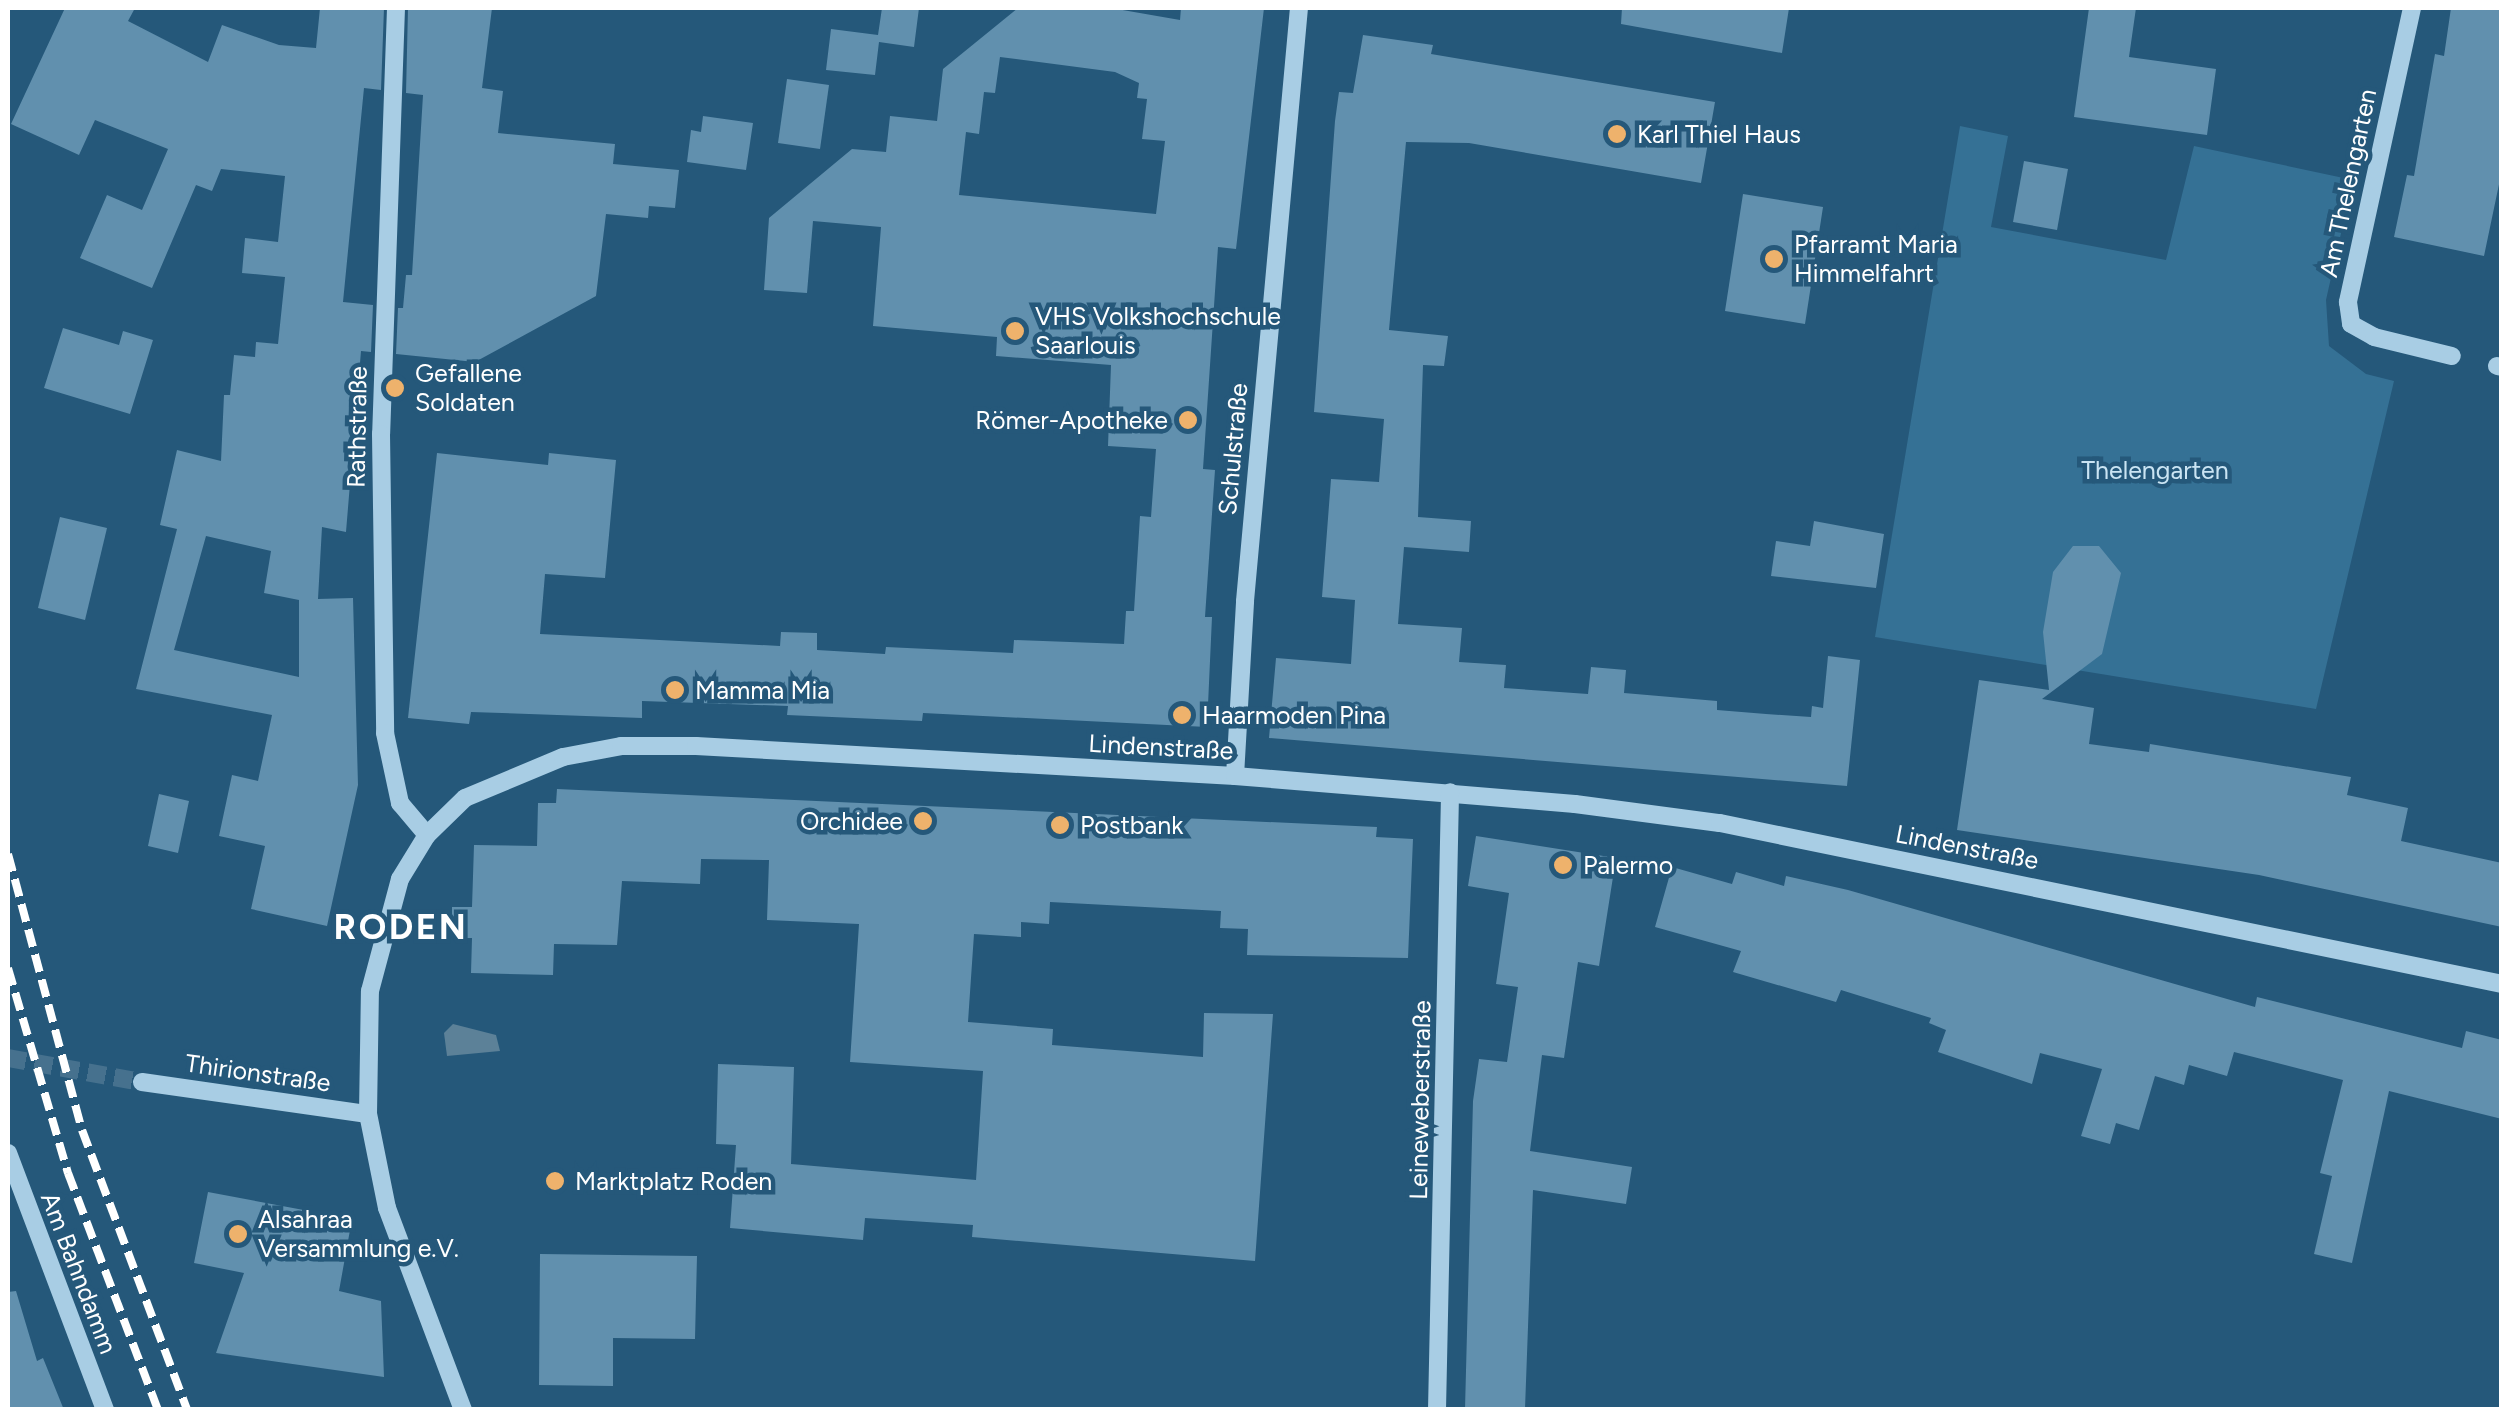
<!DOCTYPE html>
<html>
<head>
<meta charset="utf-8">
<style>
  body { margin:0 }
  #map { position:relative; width:2509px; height:1417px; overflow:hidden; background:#25587a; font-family:Figtree,sans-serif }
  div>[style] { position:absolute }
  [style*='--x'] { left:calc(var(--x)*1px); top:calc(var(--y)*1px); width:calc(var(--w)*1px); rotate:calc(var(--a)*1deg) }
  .green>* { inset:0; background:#357195 }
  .water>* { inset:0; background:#5c8198 }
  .building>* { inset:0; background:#6190ae }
  .minor-tunnel>* { height:18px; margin-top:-9px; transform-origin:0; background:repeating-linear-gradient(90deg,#46718e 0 18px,transparent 0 27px) }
  .minor>* { height:18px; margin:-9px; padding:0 9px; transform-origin:9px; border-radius:9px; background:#a8cde4 }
  .rail>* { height:8px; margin-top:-4px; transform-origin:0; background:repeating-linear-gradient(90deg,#fff 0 18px,transparent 0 26px) }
  .dots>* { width:28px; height:28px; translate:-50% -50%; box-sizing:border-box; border:5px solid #25587a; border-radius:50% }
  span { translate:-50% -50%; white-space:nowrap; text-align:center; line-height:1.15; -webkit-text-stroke:9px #25587a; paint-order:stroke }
  .poi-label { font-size:25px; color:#fff }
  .left { translate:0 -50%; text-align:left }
  .right { translate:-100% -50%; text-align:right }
  .street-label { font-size:25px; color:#fff }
  .park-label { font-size:25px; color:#cae4f3 }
  .district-label { font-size:35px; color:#fff; font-weight:700; letter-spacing:2.5px }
  .frame { position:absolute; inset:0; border:10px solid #fff; pointer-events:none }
</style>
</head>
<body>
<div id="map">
  <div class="green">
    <i style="clip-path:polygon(1960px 126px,2008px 136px,1991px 227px,2166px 260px,2194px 146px,2353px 180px,2326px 300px,2329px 346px,2366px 374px,2394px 381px,2316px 709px,1875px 637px)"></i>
  </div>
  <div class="water">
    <i style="clip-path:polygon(453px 1024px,496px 1035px,500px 1051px,447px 1056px,444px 1033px)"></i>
  </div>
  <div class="building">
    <i style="clip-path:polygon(evenodd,65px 8px,135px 8px,128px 21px,208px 62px,222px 25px,279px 45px,316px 48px,320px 8px,384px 8px,381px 90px,364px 88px,343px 302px,373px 305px,371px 352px,361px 351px,346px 532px,322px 527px,318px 599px,353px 598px,358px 785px,327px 926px,251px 909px,265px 846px,219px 836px,232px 775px,258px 781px,272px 715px,136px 689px,177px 529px,160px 525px,177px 450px,221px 461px,224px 395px,230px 395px,234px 355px,255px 357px,256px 342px,278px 344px,285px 277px,242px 273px,245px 238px,278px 242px,285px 176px,221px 169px,212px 191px,196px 185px,152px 288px,80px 258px,107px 195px,142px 210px,168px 149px,95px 120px,79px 155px,11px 124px,65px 8px,206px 536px,271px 551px,264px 593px,299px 600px,299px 677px,174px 650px,206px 536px)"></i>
    <i style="clip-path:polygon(408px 8px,492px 8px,482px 88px,503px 91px,498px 133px,615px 144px,613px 164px,679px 170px,675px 208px,649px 206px,648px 218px,606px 214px,596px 296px,475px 362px,396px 354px,398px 308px,403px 308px,406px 275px,412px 275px,423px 95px,406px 93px)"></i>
    <i style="clip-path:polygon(882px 8px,919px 8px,914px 47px,879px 42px,875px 75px,826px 70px,831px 29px,878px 35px)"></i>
    <i style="clip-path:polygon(evenodd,1018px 8px,1111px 8px,1180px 20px,1181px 8px,1264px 8px,1236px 249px,1218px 247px,1203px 469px,1215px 470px,1205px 617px,1212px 617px,1207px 727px,923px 713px,922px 721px,787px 715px,788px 706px,642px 701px,642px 718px,471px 712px,469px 724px,408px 718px,437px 453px,548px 465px,549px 453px,616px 460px,605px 578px,545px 574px,540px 634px,780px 646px,781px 632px,817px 633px,817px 650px,885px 654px,886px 647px,1013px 653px,1014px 640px,1124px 644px,1126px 611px,1134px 611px,1140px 516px,1151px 517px,1156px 449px,1108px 446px,1111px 365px,996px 356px,997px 337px,873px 326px,881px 227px,813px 221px,807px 293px,764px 290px,769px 218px,852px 149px,886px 152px,890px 116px,937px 121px,943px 69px,1018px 8px,1000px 57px,1115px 72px,1139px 83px,1137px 98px,1147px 99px,1142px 139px,1165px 141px,1156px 214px,959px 195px,966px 132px,979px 134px,984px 92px,995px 93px,1000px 57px)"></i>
    <i style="clip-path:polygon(1622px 8px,1789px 8px,1782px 53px,1621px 24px)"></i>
    <i style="clip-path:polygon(2089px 8px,2136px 8px,2129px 57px,2216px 69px,2207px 135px,2074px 117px)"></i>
    <i style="clip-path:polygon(2451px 8px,2502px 8px,2502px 170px,2484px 256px,2394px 237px,2407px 175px,2414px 176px,2435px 54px,2444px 56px)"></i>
    <i style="clip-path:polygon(1363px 35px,1433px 45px,1431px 54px,1715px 102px,1701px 183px,1469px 143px,1406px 142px,1389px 330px,1448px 336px,1444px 366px,1423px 365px,1418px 517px,1471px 521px,1469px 552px,1404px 547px,1398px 624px,1462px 628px,1459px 662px,1506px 665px,1504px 688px,1588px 694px,1591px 667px,1626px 670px,1624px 693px,1717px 701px,1717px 710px,1766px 714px,1811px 717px,1812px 706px,1823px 708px,1828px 656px,1860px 660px,1847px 786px,1269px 738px,1276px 658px,1351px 664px,1355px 600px,1322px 597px,1331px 479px,1379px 482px,1384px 419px,1314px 412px,1335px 121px,1339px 92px,1353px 93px)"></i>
    <i style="clip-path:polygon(787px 79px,829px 85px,820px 149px,778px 143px)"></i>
    <i style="clip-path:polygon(703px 116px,753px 123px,746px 170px,687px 162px,691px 130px,701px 132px)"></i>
    <i style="clip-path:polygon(2024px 161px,2068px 169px,2057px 230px,2013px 222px)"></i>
    <i style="clip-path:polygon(1743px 194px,1823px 207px,1805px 324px,1725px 311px)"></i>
    <i style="clip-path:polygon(63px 328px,119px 345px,123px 331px,153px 340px,130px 414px,44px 388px)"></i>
    <i style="clip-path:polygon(60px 517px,107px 528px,85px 620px,38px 608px)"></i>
    <i style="clip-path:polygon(1814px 521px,1884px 534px,1876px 588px,1771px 576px,1776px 541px,1810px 546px)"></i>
    <i style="clip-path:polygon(2073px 546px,2099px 546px,2121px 573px,2102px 654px,2042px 699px,2094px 708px,2089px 744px,2149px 752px,2150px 744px,2351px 777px,2347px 795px,2408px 808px,2401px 841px,2502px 863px,2502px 927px,2259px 875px,1957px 830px,1979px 680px,2049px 690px,2043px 632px,2053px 572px)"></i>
    <i style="clip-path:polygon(557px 789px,1377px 827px,1376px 837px,1413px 839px,1408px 958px,1247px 955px,1248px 929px,1220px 928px,1221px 911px,1050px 902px,1049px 924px,1021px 922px,1021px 937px,974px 934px,968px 1022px,1053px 1029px,1052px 1045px,1203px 1057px,1204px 1013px,1273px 1014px,1255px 1261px,972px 1237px,973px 1225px,865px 1218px,863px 1240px,730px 1228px,736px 1145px,716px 1144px,718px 1064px,794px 1067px,791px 1164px,976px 1180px,983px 1071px,850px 1062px,859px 924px,767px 920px,769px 860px,701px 859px,700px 884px,622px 881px,617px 945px,554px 944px,553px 975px,471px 973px,472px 938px,452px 938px,452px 907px,472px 907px,474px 845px,537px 846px,538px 803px,556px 803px)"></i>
    <i style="clip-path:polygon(159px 794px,189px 801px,178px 853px,148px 846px)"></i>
    <i style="clip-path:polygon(1476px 836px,1616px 858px,1599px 966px,1578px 962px,1564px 1058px,1542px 1055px,1530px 1151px,1632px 1167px,1626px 1204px,1533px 1190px,1525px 1409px,1465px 1409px,1473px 1101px,1479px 1059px,1507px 1062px,1518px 987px,1496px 984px,1509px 893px,1468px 886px)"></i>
    <i style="clip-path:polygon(1672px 867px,1732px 884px,1736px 872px,1784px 886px,1786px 876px,1848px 890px,2255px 1007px,2257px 997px,2462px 1048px,2466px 1031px,2502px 1040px,2502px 1119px,2389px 1091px,2352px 1263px,2314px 1254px,2332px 1176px,2320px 1173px,2343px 1080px,2234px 1052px,2227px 1076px,2189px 1065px,2184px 1085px,2155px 1076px,2139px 1130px,2116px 1123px,2110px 1144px,2081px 1136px,2102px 1069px,2040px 1053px,2032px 1084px,1938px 1052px,1946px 1030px,1929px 1023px,1931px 1018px,1841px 990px,1836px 1002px,1733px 972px,1741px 951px,1655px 927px)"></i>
    <i style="clip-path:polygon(208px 1192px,352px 1219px,339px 1291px,381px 1301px,384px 1377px,216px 1353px,244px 1273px,194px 1263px)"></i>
    <i style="clip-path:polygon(540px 1254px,697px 1256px,695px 1339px,613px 1338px,613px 1386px,539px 1385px)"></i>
    <i style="clip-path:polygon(16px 1291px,37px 1361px,43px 1358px,64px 1410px,8px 1410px,8px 1292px)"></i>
  </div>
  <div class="minor-tunnel">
    <i style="--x:8;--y:1058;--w:136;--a:10.2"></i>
  </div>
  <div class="minor">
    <i style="--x:396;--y:8;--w:426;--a:92"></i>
    <i style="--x:381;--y:434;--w:299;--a:89.2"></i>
    <i style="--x:385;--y:733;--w:72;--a:77.9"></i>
    <i style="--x:400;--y:803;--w:42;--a:49.8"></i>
    <i style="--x:2412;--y:8;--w:301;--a:102.3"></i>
    <i style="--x:2348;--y:302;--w:22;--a:82"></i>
    <i style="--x:2351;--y:324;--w:26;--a:29"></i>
    <i style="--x:2374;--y:337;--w:80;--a:13.7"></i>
    <i style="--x:2497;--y:366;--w:5;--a:11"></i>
    <i style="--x:1235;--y:776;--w:175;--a:-86.7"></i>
    <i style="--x:1245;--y:601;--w:595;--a:-84.8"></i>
    <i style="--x:142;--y:1082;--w:228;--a:8.1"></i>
    <i style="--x:8;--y:1153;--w:275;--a:69.3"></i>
    <i style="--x:463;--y:1410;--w:216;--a:-110.6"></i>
    <i style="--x:387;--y:1208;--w:96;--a:-101.4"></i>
    <i style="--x:368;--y:1114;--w:123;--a:-89.1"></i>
    <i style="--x:370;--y:991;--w:116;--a:-75"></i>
    <i style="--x:400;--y:879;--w:52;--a:-58.5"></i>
    <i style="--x:427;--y:835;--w:53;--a:-44.2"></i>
    <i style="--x:465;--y:798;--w:106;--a:-22.7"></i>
    <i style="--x:563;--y:757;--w:59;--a:-10.7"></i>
    <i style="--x:621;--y:746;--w:75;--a:0"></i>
    <i style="--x:696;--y:746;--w:540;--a:3.19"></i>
    <i style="--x:1235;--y:776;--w:341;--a:4.7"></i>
    <i style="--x:1575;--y:804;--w:146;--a:7.5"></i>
    <i style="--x:1720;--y:823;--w:798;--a:11.63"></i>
    <i style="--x:1437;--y:1410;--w:618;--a:-88.79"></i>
  </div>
  <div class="rail">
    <i style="--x:8;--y:854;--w:286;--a:75"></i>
    <i style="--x:82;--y:1130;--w:299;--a:69.4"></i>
    <i style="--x:8;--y:968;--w:214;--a:73.7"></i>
    <i style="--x:68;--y:1173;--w:254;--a:69.2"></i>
  </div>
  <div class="dots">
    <i style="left:1617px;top:134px;background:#eeb26c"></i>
    <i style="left:1774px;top:259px;background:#eeb26c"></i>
    <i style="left:1015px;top:331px;background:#eeb26c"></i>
    <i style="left:395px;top:388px;background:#eeb26c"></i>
    <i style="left:1188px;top:420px;background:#eeb26c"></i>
    <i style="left:675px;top:690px;background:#eeb26c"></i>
    <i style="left:1182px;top:715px;background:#eeb26c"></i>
    <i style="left:923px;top:821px;background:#eeb26c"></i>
    <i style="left:1060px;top:825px;background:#eeb26c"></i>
    <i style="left:1563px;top:865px;background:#eeb26c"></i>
    <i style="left:555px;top:1181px;background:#eeb26c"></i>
    <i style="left:238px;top:1234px;background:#eeb26c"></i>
  </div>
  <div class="poi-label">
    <span class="left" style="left:1637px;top:134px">Karl Thiel Haus</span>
    <span class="left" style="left:1794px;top:259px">Pfarramt Maria<br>Himmelfahrt</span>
    <span class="left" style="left:1035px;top:331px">VHS Volkshochschule<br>Saarlouis</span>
    <span class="left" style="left:415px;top:388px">Gefallene<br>Soldaten</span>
    <span class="right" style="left:1168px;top:420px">Römer-Apotheke</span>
    <span class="left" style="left:695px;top:690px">Mamma Mia</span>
    <span class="left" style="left:1202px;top:715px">Haarmoden Pina</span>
    <span class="right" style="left:903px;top:821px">Orchidee</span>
    <span class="left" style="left:1080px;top:825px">Postbank</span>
    <span class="left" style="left:1583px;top:865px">Palermo</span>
    <span class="left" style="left:575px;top:1181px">Marktplatz Roden</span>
    <span class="left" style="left:258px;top:1234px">Alsahraa<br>Versammlung e.V.</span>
  </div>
  <div class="street-label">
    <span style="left:2348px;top:183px;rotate:-78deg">Am Thelengarten</span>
    <span style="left:357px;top:427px;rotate:-89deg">Rathstraße</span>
    <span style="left:1233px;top:449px;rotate:-85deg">Schulstraße</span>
    <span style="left:1161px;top:747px;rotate:3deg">Lindenstraße</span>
    <span style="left:1967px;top:847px;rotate:11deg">Lindenstraße</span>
    <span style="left:258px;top:1073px;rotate:8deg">Thirionstraße</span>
    <span style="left:1420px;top:1100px;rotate:-89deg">Leineweberstraße</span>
    <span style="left:79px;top:1273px;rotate:69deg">Am Bahndamm</span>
  </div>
  <div class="park-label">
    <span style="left:2155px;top:470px">Thelengarten</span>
  </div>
  <div class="district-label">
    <span style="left:401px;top:927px">RODEN</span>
  </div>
  <div class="frame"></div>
</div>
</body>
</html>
